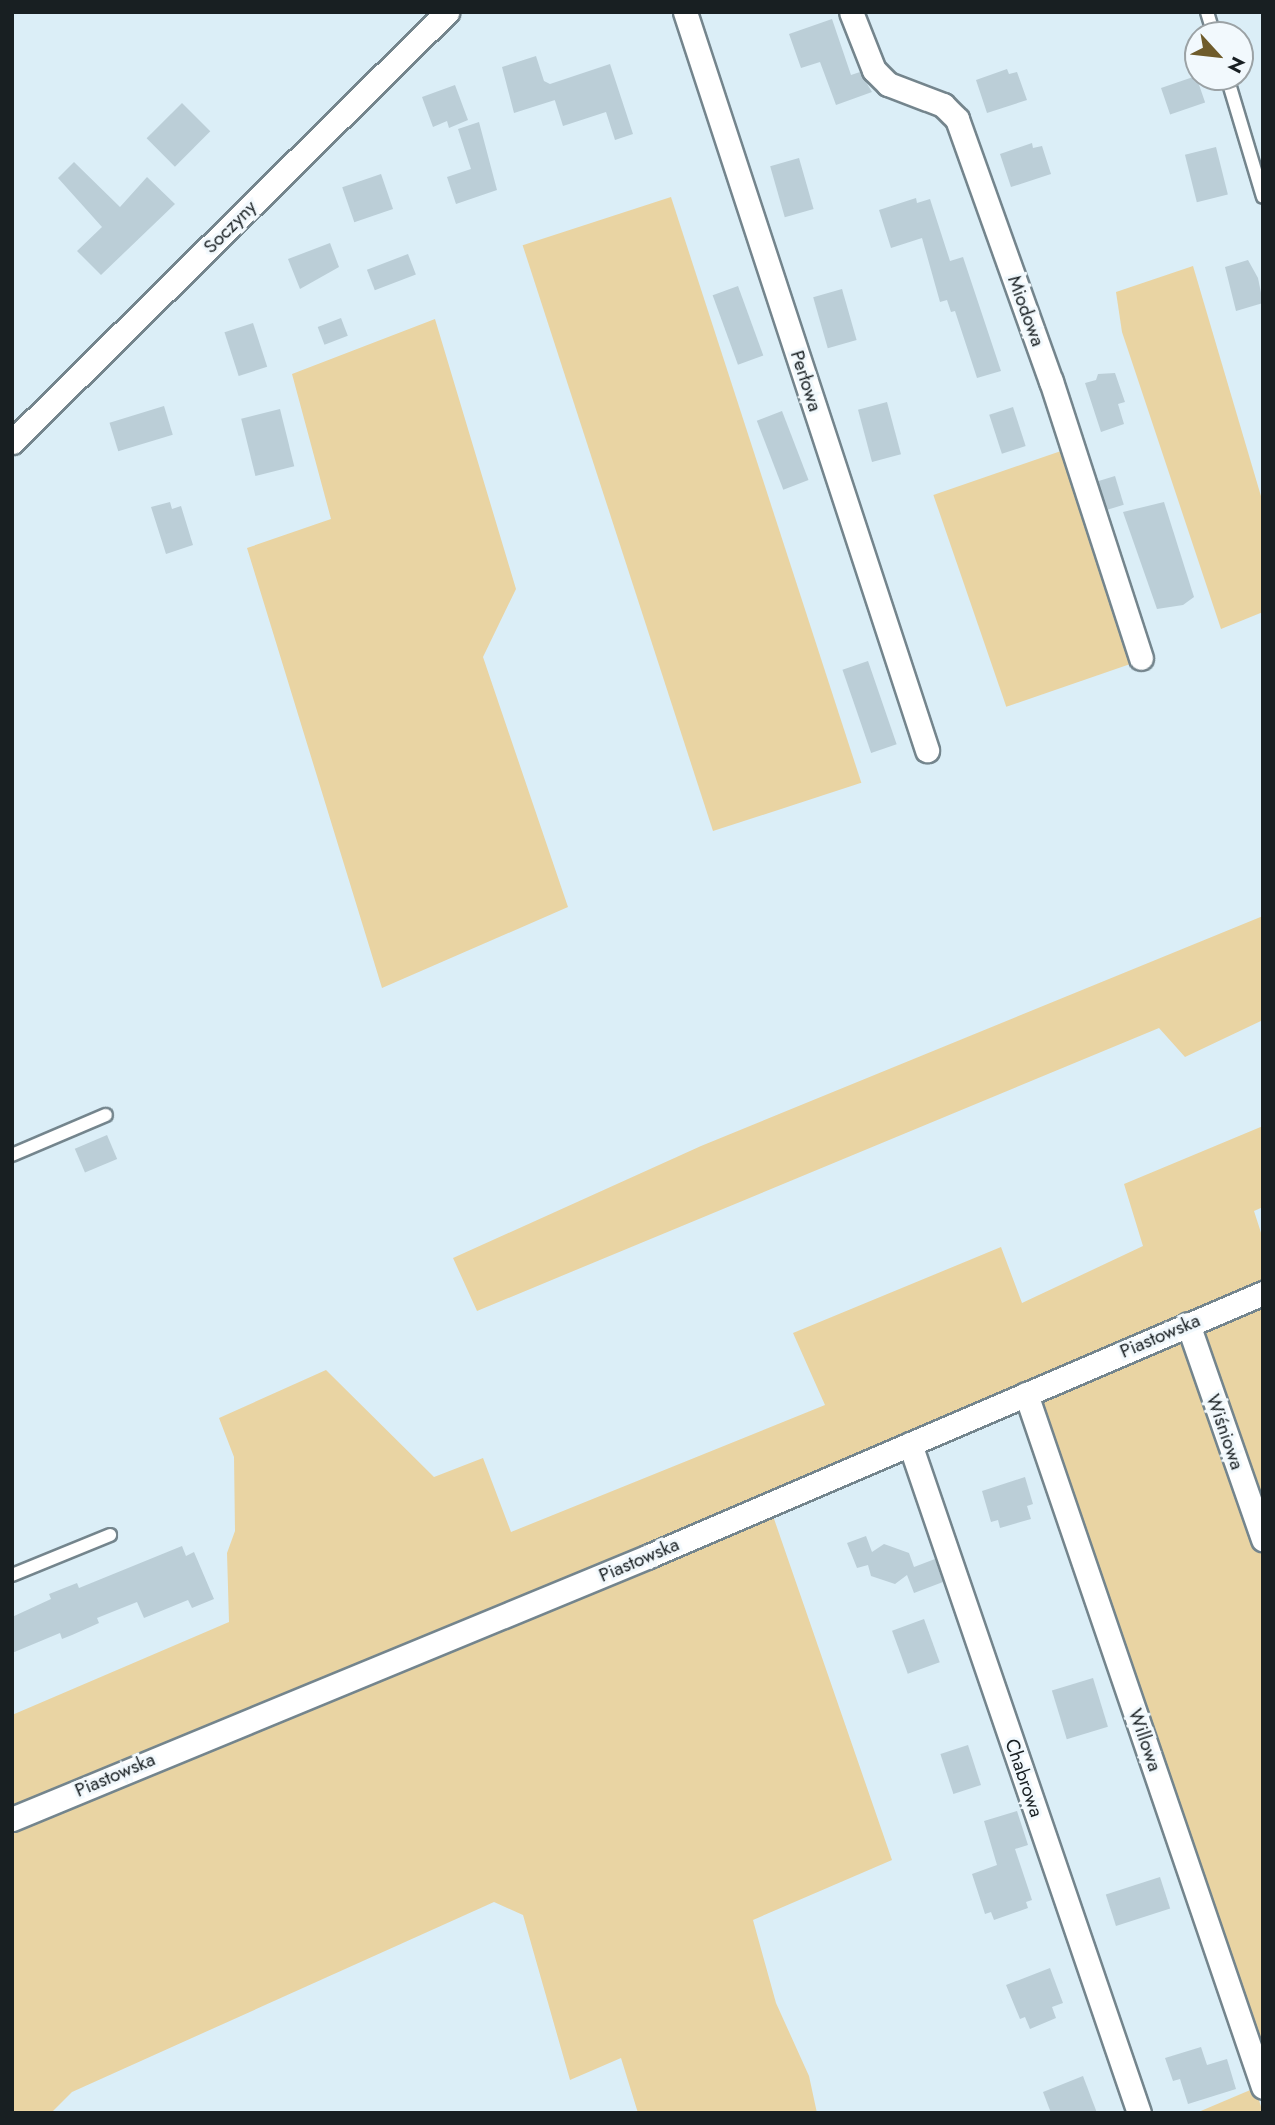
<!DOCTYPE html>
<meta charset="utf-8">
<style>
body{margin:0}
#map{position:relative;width:1275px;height:2125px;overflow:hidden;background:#dbeef7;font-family:Jost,sans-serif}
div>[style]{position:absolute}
.green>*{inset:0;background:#e9d4a3;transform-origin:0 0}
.building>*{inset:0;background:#bbced7;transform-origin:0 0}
.roads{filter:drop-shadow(2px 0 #74858d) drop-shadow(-2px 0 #74858d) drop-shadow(0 2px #74858d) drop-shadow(0 -2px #74858d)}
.service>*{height:12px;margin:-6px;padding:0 6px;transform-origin:6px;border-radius:6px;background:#fff}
.minor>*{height:23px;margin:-11.5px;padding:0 11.5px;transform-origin:11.5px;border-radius:11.5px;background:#fff}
span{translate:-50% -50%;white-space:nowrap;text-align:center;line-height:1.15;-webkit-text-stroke:6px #f2f9fd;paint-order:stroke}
.street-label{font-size:19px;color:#181f22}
.frame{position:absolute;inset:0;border:14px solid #181f22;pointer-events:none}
.north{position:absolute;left:1184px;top:21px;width:70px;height:70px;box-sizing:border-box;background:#f2f9fd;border:2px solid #9ba2a5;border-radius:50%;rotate:117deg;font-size:19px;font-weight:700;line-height:28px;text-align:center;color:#181f22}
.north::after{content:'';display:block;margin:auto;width:24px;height:32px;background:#6f5c2b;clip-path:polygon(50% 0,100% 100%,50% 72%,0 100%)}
</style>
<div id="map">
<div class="green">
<i style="left:671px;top:197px;width:616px;height:156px;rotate:72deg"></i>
<i style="clip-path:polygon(1193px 266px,1263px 503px,1263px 612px,1221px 629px,1122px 332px,1116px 292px)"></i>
<i style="clip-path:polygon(435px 319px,516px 589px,483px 657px,568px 907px,382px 988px,247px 548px,331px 519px,292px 374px)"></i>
<i style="left:1061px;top:451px;width:224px;height:135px;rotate:71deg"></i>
<i style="clip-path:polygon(1263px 916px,1263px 1020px,1185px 1057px,1159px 1028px,477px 1311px,453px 1258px,701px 1146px)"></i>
<i style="clip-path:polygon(1263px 1126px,1263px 1207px,1254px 1211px,1263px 1239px,1263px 1288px,12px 1813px,12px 1715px,229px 1622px,227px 1553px,235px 1531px,234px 1457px,219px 1418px,326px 1370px,434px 1477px,483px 1458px,511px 1532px,825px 1405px,793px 1333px,1001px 1247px,1022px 1303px,1143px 1246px,1124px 1184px)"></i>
<i style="clip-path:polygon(1263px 1301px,1263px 1516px,1198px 1327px)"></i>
<i style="clip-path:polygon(1185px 1331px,1263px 1553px,1263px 2071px,1031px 1398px)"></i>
<i style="clip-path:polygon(772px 1513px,892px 1860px,753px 1920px,776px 2003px,809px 2076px,817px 2113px,638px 2113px,621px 2058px,570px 2080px,523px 1915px,494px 1902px,72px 2092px,51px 2113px,12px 2113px,12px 1826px)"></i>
<i style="clip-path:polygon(1255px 2088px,1263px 2113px,1196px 2113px)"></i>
</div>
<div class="building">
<i style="clip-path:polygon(832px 19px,851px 75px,860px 72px,872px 92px,836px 105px,820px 62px,801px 68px,789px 34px)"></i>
<i style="clip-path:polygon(536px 56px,544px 81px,550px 84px,610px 64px,633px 134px,615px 140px,606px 112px,563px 126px,551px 88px,555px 100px,514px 113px,502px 67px)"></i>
<i style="clip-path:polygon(1007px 69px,1009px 74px,1017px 72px,1027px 100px,987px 113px,976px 80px)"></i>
<i style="left:1196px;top:76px;width:28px;height:37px;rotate:71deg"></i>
<i style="clip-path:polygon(455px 85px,468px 120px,449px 128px,447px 121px,433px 127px,422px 97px)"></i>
<i style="left:182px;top:103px;width:40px;height:50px;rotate:45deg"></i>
<i style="clip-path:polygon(479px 122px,497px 190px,456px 204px,447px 177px,471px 169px,458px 129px)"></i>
<i style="clip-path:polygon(1032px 143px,1033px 148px,1042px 146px,1051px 174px,1011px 187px,1000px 154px)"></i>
<i style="left:1216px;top:147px;width:49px;height:32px;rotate:76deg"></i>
<i style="left:799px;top:158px;width:53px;height:30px;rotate:74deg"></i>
<i style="clip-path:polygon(74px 162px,120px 207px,147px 177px,175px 204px,101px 275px,77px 251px,102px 227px,58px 178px)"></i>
<i style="left:381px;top:174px;width:37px;height:41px;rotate:71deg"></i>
<i style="clip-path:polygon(916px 198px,917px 203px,930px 199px,950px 261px,963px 257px,1001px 371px,977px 378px,955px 311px,951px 312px,947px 300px,940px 302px,922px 238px,891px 248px,879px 210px)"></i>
<i style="clip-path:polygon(330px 243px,339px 267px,300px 289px,288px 259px)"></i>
<i style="left:408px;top:254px;width:22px;height:44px;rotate:69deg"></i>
<i style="clip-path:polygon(1248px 260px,1258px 278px,1263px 303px,1236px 311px,1225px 267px)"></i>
<i style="left:738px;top:286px;width:74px;height:27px;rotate:70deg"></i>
<i style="left:842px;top:289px;width:53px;height:30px;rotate:74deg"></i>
<i style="left:341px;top:318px;width:19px;height:25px;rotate:69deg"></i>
<i style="left:253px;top:323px;width:46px;height:30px;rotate:72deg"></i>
<i style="clip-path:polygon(1115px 373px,1125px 402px,1118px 404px,1124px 424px,1101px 432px,1085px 383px,1096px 380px,1098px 374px)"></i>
<i style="left:887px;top:402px;width:54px;height:30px;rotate:75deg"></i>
<i style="left:164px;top:406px;width:30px;height:57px;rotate:73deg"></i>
<i style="left:1013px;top:407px;width:41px;height:25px;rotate:72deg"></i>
<i style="left:280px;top:409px;width:59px;height:40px;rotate:76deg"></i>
<i style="left:782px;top:411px;width:74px;height:27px;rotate:69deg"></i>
<i style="left:1115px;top:476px;width:30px;height:18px;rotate:73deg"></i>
<i style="clip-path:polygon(170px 502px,172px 509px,181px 506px,193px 545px,166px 554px,151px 507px)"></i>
<i style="clip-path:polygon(1164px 502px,1194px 597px,1183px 605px,1157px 609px,1123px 512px)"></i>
<i style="left:868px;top:661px;width:88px;height:27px;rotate:71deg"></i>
<i style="left:107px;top:1135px;width:26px;height:35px;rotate:67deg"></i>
<i style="clip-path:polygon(1025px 1477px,1033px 1504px,1027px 1506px,1031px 1519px,1000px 1528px,998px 1520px,991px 1522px,982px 1491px)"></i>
<i style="clip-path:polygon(866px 1536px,872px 1552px,884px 1544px,909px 1553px,914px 1567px,935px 1559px,943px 1582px,914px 1593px,907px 1575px,895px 1584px,871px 1576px,868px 1565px,857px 1568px,847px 1543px)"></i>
<i style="clip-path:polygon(182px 1546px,186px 1556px,194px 1552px,214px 1599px,192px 1608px,188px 1600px,144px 1618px,137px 1602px,97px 1618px,99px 1623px,72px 1635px,62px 1639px,60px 1633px,12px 1653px,12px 1617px,51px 1599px,49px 1594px,77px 1583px,79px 1588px)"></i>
<i style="left:924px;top:1619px;width:46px;height:34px;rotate:70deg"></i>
<i style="left:1093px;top:1678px;width:51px;height:43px;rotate:73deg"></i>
<i style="left:968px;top:1745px;width:42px;height:29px;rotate:72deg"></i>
<i style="clip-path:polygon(1017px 1811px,1028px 1845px,1015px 1849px,1032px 1900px,1026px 1902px,1028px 1908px,994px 1920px,991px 1912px,985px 1914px,972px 1874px,997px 1865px,984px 1821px)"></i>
<i style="left:1160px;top:1877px;width:33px;height:57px;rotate:72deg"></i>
<i style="clip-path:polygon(1050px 1968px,1063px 2003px,1052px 2007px,1056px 2018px,1030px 2029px,1025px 2017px,1020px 2019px,1006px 1985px)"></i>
<i style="clip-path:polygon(1201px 2047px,1207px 2065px,1227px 2059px,1236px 2089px,1188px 2104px,1180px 2079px,1173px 2081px,1165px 2058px)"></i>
<i style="clip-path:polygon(1083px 2076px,1097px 2113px,1051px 2113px,1043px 2092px)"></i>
</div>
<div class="roads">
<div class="service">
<i style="left:1207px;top:12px;width:24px;rotate:73deg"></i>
<i style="left:1227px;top:77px;width:125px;rotate:73.3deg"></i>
<i style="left:12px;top:1155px;width:102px;rotate:-23.1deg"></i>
<i style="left:12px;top:1575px;width:106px;rotate:-22.2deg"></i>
</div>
<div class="minor">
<i style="left:685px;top:12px;width:777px;rotate:71.84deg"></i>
<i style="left:851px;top:12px;width:62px;rotate:68.4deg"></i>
<i style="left:874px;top:70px;width:20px;rotate:45deg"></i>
<i style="left:888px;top:84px;width:59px;rotate:20.9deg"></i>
<i style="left:943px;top:105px;width:20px;rotate:45deg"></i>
<i style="left:957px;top:119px;width:278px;rotate:70.3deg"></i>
<i style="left:1051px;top:381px;width:291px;rotate:72deg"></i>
<i style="left:12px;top:442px;width:612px;rotate:-44.67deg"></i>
<i style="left:1188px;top:1324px;width:228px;rotate:70.8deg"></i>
<i style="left:1026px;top:1394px;width:732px;rotate:71.12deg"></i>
<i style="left:910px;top:1444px;width:707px;rotate:71.1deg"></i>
<i style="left:12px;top:1819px;width:689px;rotate:-22.43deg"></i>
<i style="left:649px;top:1556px;width:668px;rotate:-23.19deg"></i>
</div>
</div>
<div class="street-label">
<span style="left:230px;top:227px;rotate:-45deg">Soczyny</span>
<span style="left:1026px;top:311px;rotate:70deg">Miodowa</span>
<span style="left:806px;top:381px;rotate:72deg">Perłowa</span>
<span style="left:1160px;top:1336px;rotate:-23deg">Piastowska</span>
<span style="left:1225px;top:1432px;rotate:71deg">Wiśniowa</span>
<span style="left:639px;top:1560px;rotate:-23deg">Piastowska</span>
<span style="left:1145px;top:1740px;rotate:71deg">Willowa</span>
<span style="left:115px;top:1775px;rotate:-23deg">Piastowska</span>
<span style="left:1024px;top:1778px;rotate:71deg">Chabrowa</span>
</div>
<div class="frame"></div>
<div class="north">N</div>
</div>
